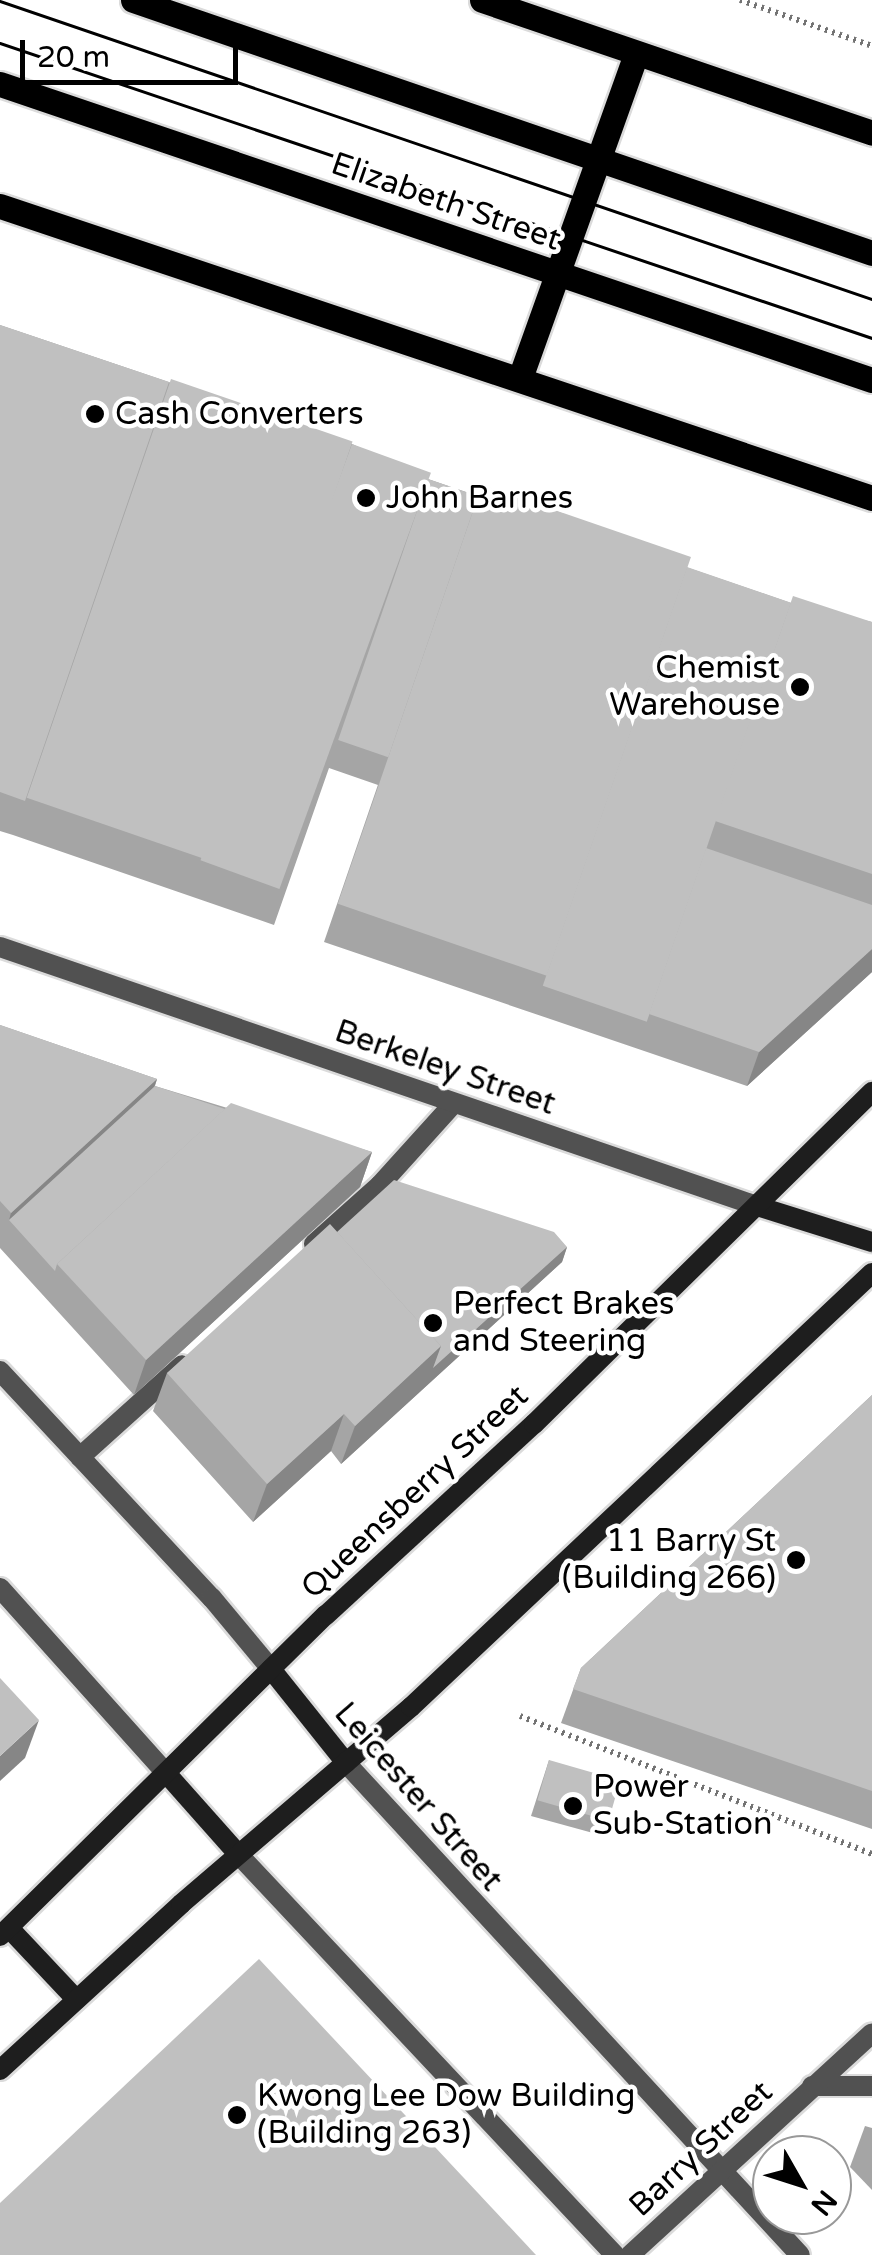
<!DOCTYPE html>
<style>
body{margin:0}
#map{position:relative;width:872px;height:2255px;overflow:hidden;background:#fff;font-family:"Varela Round",sans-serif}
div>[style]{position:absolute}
.path>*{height:6px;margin-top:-3px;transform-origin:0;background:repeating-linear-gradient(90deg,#737373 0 2.5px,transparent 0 7.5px)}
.roads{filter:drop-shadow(2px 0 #dbdbdb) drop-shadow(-2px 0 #dbdbdb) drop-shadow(0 2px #dbdbdb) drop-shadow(0 -2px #dbdbdb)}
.service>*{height:20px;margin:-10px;padding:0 10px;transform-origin:10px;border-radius:10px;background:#515151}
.minor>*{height:20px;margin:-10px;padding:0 10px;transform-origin:10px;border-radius:10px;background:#515151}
.secondary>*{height:20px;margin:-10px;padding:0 10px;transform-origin:10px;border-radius:10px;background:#1e1e1e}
.primary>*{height:25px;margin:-12.5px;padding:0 12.5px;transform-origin:12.5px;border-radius:12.5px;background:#000}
.tram>*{height:2.5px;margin:-1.25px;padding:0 1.25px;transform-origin:1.25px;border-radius:1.25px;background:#000}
.wall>*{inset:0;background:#a5a5a5}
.shaded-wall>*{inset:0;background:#868686}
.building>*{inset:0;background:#c0c0c0;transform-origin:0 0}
.dots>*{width:28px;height:28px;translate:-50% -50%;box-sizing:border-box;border:5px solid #fff;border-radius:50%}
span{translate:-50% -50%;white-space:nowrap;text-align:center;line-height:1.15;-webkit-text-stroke:9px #fff;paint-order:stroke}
.street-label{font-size:32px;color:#000}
.poi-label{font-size:32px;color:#000}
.left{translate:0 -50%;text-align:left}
.right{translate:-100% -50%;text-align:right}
.north{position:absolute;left:752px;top:2135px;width:100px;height:100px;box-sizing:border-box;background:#fff;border:2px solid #999;border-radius:50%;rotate:129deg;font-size:28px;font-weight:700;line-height:40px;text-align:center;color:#000}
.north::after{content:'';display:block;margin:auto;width:35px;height:45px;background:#000;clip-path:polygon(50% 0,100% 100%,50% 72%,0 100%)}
.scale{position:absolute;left:20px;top:40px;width:218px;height:45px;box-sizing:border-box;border:5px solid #000;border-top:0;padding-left:12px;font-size:30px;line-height:35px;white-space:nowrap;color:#000;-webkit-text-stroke:8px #fff;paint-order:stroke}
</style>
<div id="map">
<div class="path">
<i style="left:740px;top:0;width:140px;rotate:19.2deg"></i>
<i style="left:520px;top:1716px;width:378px;rotate:21.4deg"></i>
</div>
<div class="roads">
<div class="service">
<i style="left:314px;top:1244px;width:89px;rotate:-41.8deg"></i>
<i style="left:380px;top:1185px;width:110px;rotate:-47.9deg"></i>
<i style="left:80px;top:1457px;width:137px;rotate:-42deg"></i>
</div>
<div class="minor">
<i style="left:0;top:947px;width:800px;rotate:18.89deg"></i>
<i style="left:0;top:1371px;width:311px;rotate:47deg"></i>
<i style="left:212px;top:1598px;width:92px;rotate:50.3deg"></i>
<i style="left:0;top:1588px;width:250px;rotate:48.1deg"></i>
<i style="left:346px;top:1763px;width:669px;rotate:47.3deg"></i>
<i style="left:238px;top:1854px;width:550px;rotate:46.77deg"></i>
<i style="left:812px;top:2086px;width:60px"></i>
<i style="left:630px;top:2255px;width:328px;rotate:-42.5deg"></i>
</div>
<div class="secondary">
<i style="left:757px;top:1206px;width:121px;rotate:17.4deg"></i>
<i style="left:271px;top:1669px;width:120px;rotate:51.4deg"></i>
<i style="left:167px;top:1774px;width:107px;rotate:48.4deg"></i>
<i style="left:9px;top:1928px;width:98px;rotate:46.7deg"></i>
<i style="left:0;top:1936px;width:458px;rotate:-44.6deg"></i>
<i style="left:326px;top:1615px;width:282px;rotate:-42.6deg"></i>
<i style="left:534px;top:1424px;width:474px;rotate:-44.5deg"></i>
<i style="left:0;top:2070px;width:246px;rotate:-42.5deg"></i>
<i style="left:181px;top:1904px;width:303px;rotate:-40.6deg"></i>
<i style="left:411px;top:1707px;width:633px;rotate:-43.27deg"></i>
</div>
<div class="primary">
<i style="left:133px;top:0;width:781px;rotate:18.9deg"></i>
<i style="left:482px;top:0;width:412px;rotate:18.8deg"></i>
<i style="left:0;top:84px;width:921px;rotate:18.75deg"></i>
<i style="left:0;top:206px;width:920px;rotate:18.51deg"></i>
<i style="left:520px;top:378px;width:342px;rotate:-70.3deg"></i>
</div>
</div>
<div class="tram">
<i style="left:0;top:1px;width:922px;rotate:18.87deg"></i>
<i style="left:0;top:43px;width:921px;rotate:18.69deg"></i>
</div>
<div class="wall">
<i style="clip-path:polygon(0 325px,352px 444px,428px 479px,791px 603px,872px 622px,872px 972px,747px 1086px,324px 942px,383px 770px,378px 785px,329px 768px,274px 925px,13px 835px,13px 834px,13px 835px,0 831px)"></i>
<i style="clip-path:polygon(0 1025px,157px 1079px,155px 1086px,372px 1152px,360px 1187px,134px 1395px,0 1248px)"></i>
<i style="clip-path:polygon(337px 1232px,567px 1247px,562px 1262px,341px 1464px,331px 1451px,253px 1522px,153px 1411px,167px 1373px)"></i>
<i style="clip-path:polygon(872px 1395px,872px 1829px,561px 1723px,581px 1668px)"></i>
<i style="clip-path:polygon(549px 1760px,610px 1820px,604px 1836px,531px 1816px)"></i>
<i style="clip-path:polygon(865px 2126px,872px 2128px,872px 2190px,850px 2167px)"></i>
</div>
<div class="shaded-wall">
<i style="clip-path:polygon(872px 949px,872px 972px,747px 1086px,759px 1052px)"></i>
<i style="clip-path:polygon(157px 1079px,145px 1113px,9px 1220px,11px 1213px)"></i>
<i style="clip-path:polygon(372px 1152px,360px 1187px,134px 1395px,146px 1360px)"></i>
<i style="clip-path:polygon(567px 1247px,562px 1262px,341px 1464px,355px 1426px,441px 1346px)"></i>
<i style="clip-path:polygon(344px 1414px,331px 1451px,253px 1522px,267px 1484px)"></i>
<i style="clip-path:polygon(39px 1720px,25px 1758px,0 1781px,0 1756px)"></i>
</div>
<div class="building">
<i style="clip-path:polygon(0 325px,169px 382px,25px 801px,0 792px)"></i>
<i style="left:171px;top:379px;width:192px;height:443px;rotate:19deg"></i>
<i style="left:352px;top:444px;width:84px;height:443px;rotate:20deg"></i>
<i style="left:428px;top:479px;width:53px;height:276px;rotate:19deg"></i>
<i style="left:482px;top:485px;width:221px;height:443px;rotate:19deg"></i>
<i style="left:687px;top:567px;width:110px;height:443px;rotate:19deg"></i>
<i style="clip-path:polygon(793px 596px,872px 622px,872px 874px,715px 821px)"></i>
<i style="clip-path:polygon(706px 848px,872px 905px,872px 949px,759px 1052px,649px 1014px)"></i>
<i style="clip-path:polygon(0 1025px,157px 1079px,11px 1213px,0 1201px)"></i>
<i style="clip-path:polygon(155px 1086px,225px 1109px,57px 1264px,55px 1271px,9px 1220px)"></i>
<i style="clip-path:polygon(231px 1103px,372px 1152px,146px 1360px,57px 1264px)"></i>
<i style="clip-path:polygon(394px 1180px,554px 1232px,567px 1247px,433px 1368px,441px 1346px,337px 1232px)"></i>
<i style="clip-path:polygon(330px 1224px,441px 1346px,355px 1426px,344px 1414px,267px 1484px,167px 1373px)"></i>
<i style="clip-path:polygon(872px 1395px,872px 1791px,573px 1689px,581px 1668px)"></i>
<i style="clip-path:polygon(0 1678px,39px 1720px,0 1756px)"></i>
<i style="left:549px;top:1760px;width:74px;height:42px;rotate:16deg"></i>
<i style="clip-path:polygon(259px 1959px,536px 2255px,0 2255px,0 2203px)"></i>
</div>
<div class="dots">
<i style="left:95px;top:414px;background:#000"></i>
<i style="left:366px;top:498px;background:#000"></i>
<i style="left:800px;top:687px;background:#000"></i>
<i style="left:433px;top:1323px;background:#000"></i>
<i style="left:796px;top:1560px;background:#000"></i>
<i style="left:573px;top:1806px;background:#000"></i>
<i style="left:237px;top:2115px;background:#000"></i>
</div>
<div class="street-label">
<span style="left:446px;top:202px;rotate:19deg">Elizabeth Street</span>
<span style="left:445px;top:1068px;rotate:19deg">Berkeley Street</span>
<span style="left:415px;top:1492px;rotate:-43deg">Queensberry Street</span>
<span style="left:418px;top:1797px;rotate:49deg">Leicester Street</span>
<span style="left:701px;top:2149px;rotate:-43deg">Barry Street</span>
</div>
<div class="poi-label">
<span class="left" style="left:115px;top:414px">Cash Converters</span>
<span class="left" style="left:386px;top:498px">John Barnes</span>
<span class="right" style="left:780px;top:687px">Chemist<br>Warehouse</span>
<span class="left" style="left:453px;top:1323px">Perfect Brakes<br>and Steering</span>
<span class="right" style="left:776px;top:1560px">11 Barry St<br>(Building 266)</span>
<span class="left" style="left:593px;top:1806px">Power<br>Sub-Station</span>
<span class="left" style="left:257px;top:2115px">Kwong Lee Dow Building<br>(Building 263)</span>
</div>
<div class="north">N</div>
<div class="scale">20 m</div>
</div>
